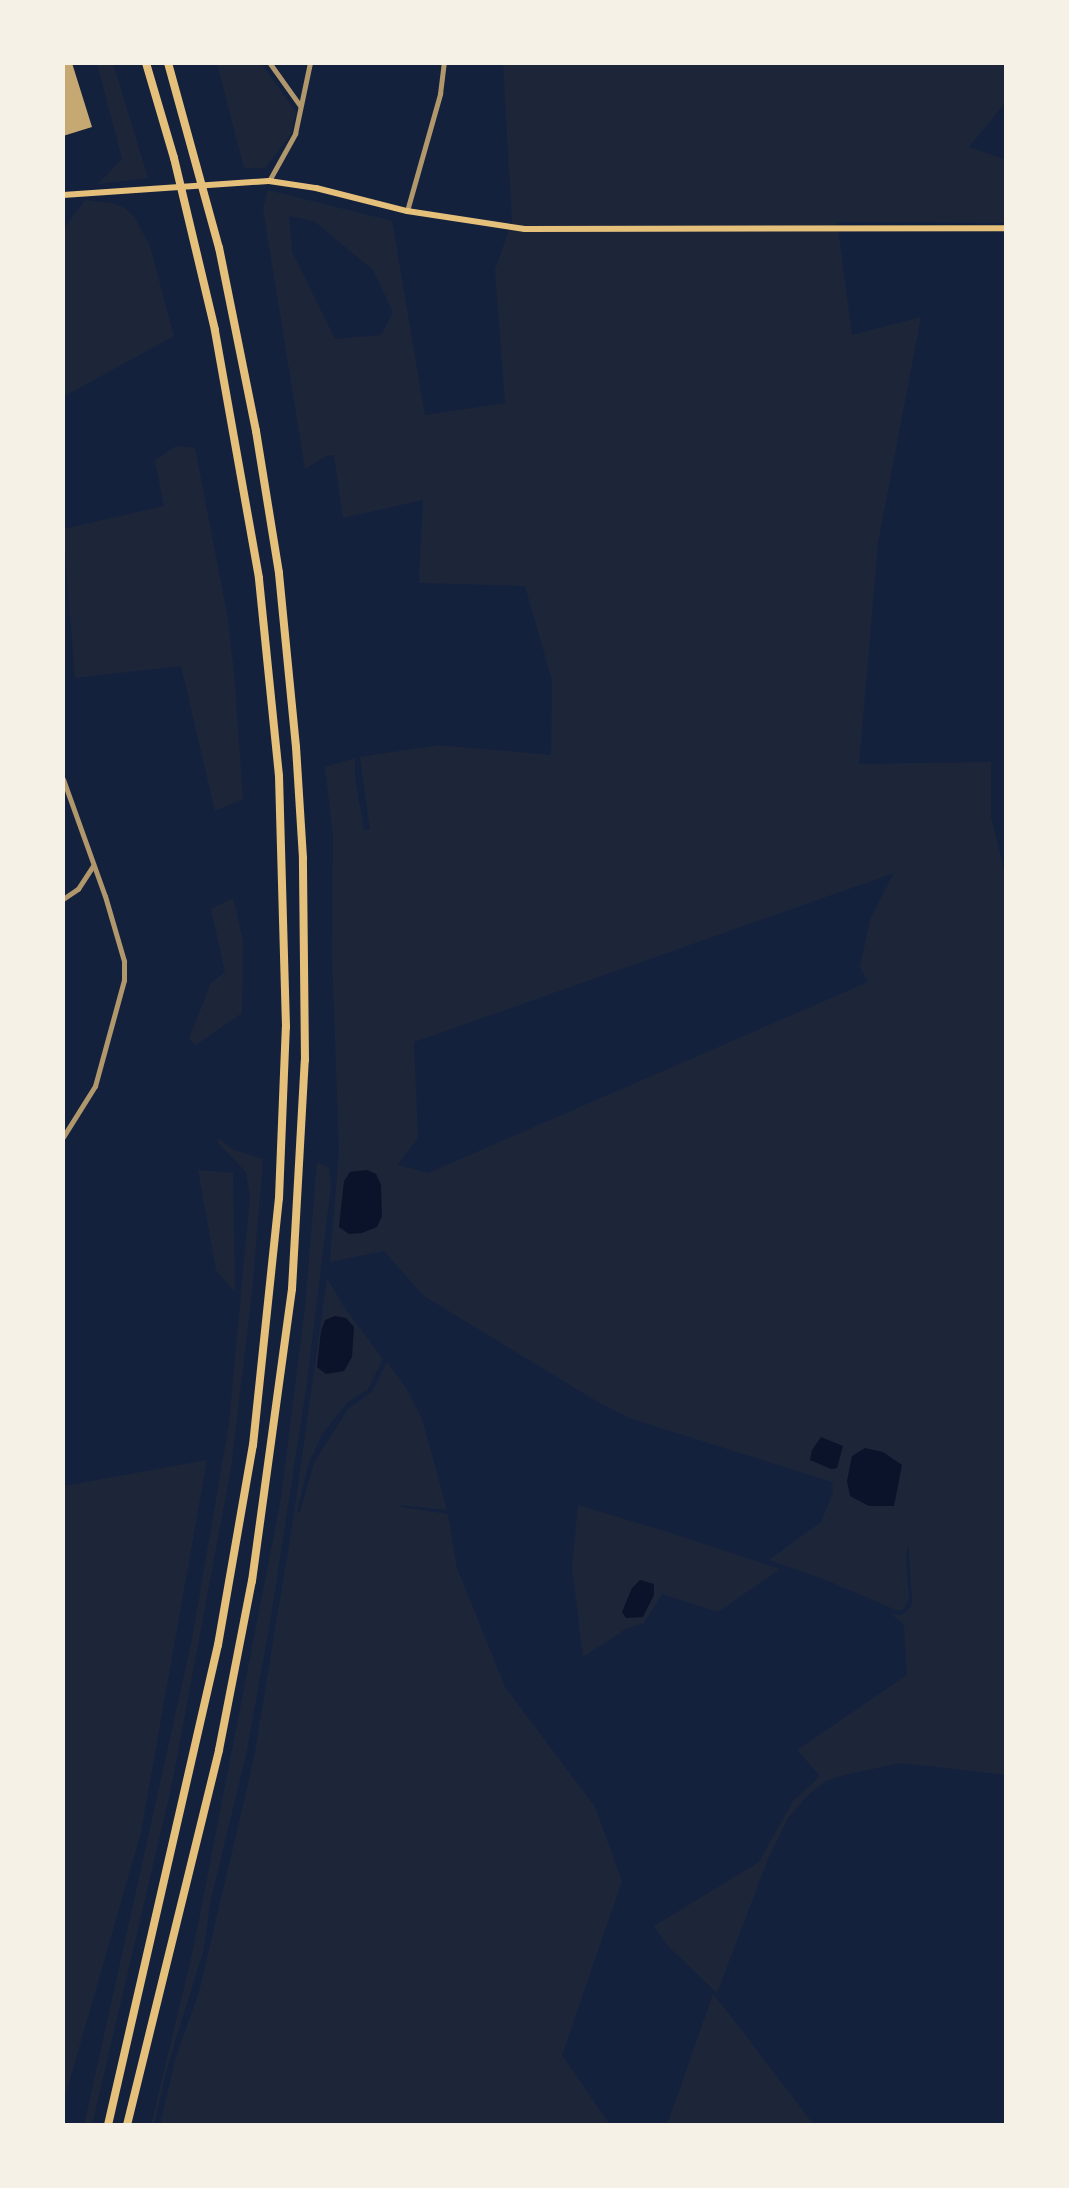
<!DOCTYPE html>
<style>
body{margin:0}
#map{position:relative;width:1069px;height:2188px;overflow:hidden;background:#14213d;font-family:Barlow,sans-serif}
div>[style]{position:absolute}
.green>*{inset:0;background:#1d2539}
.water>*{inset:0;background:#0b132b}
.building>*{inset:0;background:#c6a872}
.minor>*{height:4.5px;margin:-2.25px;padding:0 2.25px;transform-origin:2.25px;border-radius:2.25px;background:#b1986c}
.tertiary>*{height:5px;margin:-2.5px;padding:0 2.5px;transform-origin:2.5px;border-radius:2.5px;background:#b1986c}
.secondary>*{height:6px;margin:-3px;padding:0 3px;transform-origin:3px;border-radius:3px;background:#e5c07b}
.motorway>*{height:8px;margin:-4px;padding:0 4px;transform-origin:4px;border-radius:4px;background:#e5c07b}
span{translate:-50% -50%;white-space:nowrap;text-align:center;line-height:1.15;-webkit-text-stroke:5px #f6f1e7;paint-order:stroke}
.frame{position:absolute;inset:0;border:65px solid #f6f1e7;pointer-events:none}
</style>
<div id="map">
<div class="green">
<i style="clip-path:polygon(97px 63px,113px 63px,148px 178px,98px 184px,122px 159px)"></i>
<i style="clip-path:polygon(217px 63px,261px 63px,296px 112px,291px 134px,265px 168px,244px 168px)"></i>
<i style="clip-path:polygon(evenodd,503px 63px,1006px 63px,1006px 102px,969px 147px,1006px 160px,1006px 223px,837px 222px,852px 335px,921px 317px,878px 543px,859px 764px,991px 762px,991px 817px,1006px 877px,1006px 1775px,901px 1763px,844px 1775px,826px 1781px,809px 1794px,788px 1818px,768px 1859px,717px 1993px,668px 1946px,654px 1926px,759px 1862px,793px 1801px,820px 1776px,797px 1750px,907px 1675px,904px 1625px,891px 1614px,902px 1615px,911px 1607px,912px 1600px,908px 1545px,906px 1557px,909px 1599px,904px 1609px,898px 1611px,826px 1580px,769px 1560px,821px 1522px,833px 1493px,832px 1482px,632px 1419px,598px 1402px,424px 1296px,384px 1251px,330px 1262px,339px 1151px,332px 954px,333px 836px,325px 767px,355px 758px,355px 777px,364px 830px,370px 830px,360px 757px,438px 745px,551px 755px,552px 680px,525px 586px,419px 583px,423px 500px,343px 518px,334px 455px,326px 456px,305px 469px,263px 208px,268px 190px,392px 221px,425px 415px,505px 403px,495px 270px,512px 221px,503px 63px,289px 216px,314px 221px,373px 270px,393px 312px,381px 335px,335px 339px,292px 252px,289px 216px,503px 63px,894px 873px,870px 919px,860px 967px,868px 982px,428px 1173px,398px 1165px,418px 1137px,414px 1042px,894px 873px)"></i>
<i style="clip-path:polygon(85px 200px,112px 203px,125px 208px,135px 218px,150px 246px,174px 336px,63px 397px,63px 230px)"></i>
<i style="clip-path:polygon(176px 446px,195px 448px,228px 619px,234px 674px,243px 799px,215px 811px,181px 666px,75px 678px,63px 529px,164px 506px,155px 460px)"></i>
<i style="clip-path:polygon(233px 898px,243px 941px,242px 1013px,196px 1045px,189px 1039px,211px 983px,225px 972px,211px 909px)"></i>
<i style="clip-path:polygon(219px 1139px,234px 1150px,263px 1159px,252px 1292px,231px 1468px,172px 1784px,92px 2125px,84px 2125px,192px 1639px,229px 1424px,250px 1196px,246px 1172px,217px 1142px)"></i>
<i style="clip-path:polygon(317px 1162px,329px 1168px,331px 1185px,307px 1382px,270px 1623px,246px 1755px,211px 1899px,203px 1952px,168px 2065px,154px 2125px,151px 2125px,193px 1950px,281px 1498px,305px 1307px)"></i>
<i style="clip-path:polygon(198px 1170px,233px 1173px,235px 1293px,216px 1270px)"></i>
<i style="clip-path:polygon(327px 1278px,346px 1310px,383px 1359px,368px 1389px,347px 1403px,323px 1433px,308px 1465px,297px 1513px,300px 1512px,314px 1463px,348px 1409px,372px 1392px,387px 1362px,406px 1388px,422px 1419px,447px 1510px,400px 1505px,402px 1507px,448px 1514px,457px 1568px,505px 1687px,595px 1807px,622px 1881px,562px 2055px,610px 2125px,160px 2125px,175px 2060px,199px 1992px,254px 1758px,294px 1514px)"></i>
<i style="clip-path:polygon(207px 1460px,141px 1832px,63px 2104px,63px 1486px)"></i>
<i style="clip-path:polygon(578px 1505px,671px 1533px,780px 1569px,718px 1612px,662px 1594px,644px 1623px,626px 1629px,583px 1657px,572px 1567px)"></i>
<i style="clip-path:polygon(713px 1994px,733px 2019px,814px 2125px,667px 2125px)"></i>
</div>
<div class="water">
<i style="clip-path:polygon(367px 1170px,376px 1174px,381px 1185px,382px 1216px,377px 1227px,362px 1233px,349px 1234px,339px 1227px,344px 1181px,350px 1172px)"></i>
<i style="clip-path:polygon(335px 1316px,346px 1318px,354px 1327px,352px 1357px,344px 1371px,326px 1374px,317px 1367px,321px 1331px,325px 1320px)"></i>
<i style="clip-path:polygon(821px 1437px,843px 1446px,837px 1468px,831px 1469px,810px 1460px,812px 1450px)"></i>
<i style="clip-path:polygon(865px 1448px,883px 1452px,902px 1465px,894px 1506px,869px 1506px,850px 1496px,847px 1481px,852px 1456px)"></i>
<i style="clip-path:polygon(640px 1580px,654px 1584px,654px 1595px,643px 1617px,626px 1618px,622px 1612px,632px 1588px)"></i>
</div>
<div class="building">
<i style="clip-path:polygon(63px 63px,72px 63px,92px 127px,63px 136px)"></i>
</div>
<div class="minor">
<i style="left:270px;top:63px;width:52px;rotate:54.5deg"></i>
<i style="left:269px;top:181px;width:54px;rotate:-61deg"></i>
<i style="left:295px;top:134px;width:73px;rotate:-78.1deg"></i>
<i style="left:407px;top:211px;width:122px;rotate:-74.2deg"></i>
<i style="left:440px;top:94px;width:31px;rotate:-83deg"></i>
<i style="left:63px;top:899px;width:18px;rotate:-34deg"></i>
<i style="left:78px;top:889px;width:27px;rotate:-57deg"></i>
</div>
<div class="tertiary">
<i style="left:63px;top:779px;width:124px;rotate:70.3deg"></i>
<i style="left:105px;top:896px;width:68px;rotate:73.7deg"></i>
<i style="left:124px;top:961px;width:19px;rotate:90deg"></i>
<i style="left:124px;top:980px;width:110px;rotate:105.3deg"></i>
<i style="left:95px;top:1086px;width:60px;rotate:122.1deg"></i>
</div>
<div class="secondary">
<i style="left:63px;top:195px;width:206px;rotate:-3.9deg"></i>
<i style="left:269px;top:181px;width:48px;rotate:8.5deg"></i>
<i style="left:316px;top:188px;width:94px;rotate:14.2deg"></i>
<i style="left:407px;top:211px;width:119px;rotate:8.7deg"></i>
<i style="left:525px;top:229px;width:481px;rotate:-0.1deg"></i>
</div>
<div class="motorway">
<i style="left:108px;top:2125px;width:492px;rotate:-77.1deg"></i>
<i style="left:218px;top:1645px;width:203px;rotate:-80.1deg"></i>
<i style="left:253px;top:1445px;width:248px;rotate:-84deg"></i>
<i style="left:279px;top:1198px;width:171px;rotate:-87.7deg"></i>
<i style="left:286px;top:1027px;width:251px;rotate:-91.6deg"></i>
<i style="left:279px;top:776px;width:199px;rotate:-95.8deg"></i>
<i style="left:259px;top:578px;width:252px;rotate:-100.1deg"></i>
<i style="left:215px;top:330px;width:177px;rotate:-103.4deg"></i>
<i style="left:174px;top:158px;width:99px;rotate:-106.4deg"></i>
<i style="left:127px;top:2125px;width:386px;rotate:-76.2deg"></i>
<i style="left:219px;top:1750px;width:172px;rotate:-79deg"></i>
<i style="left:252px;top:1581px;width:295px;rotate:-82.2deg"></i>
<i style="left:292px;top:1289px;width:229px;rotate:-86.8deg"></i>
<i style="left:305px;top:1060px;width:202px;rotate:-90.6deg"></i>
<i style="left:303px;top:858px;width:111px;rotate:-93.6deg"></i>
<i style="left:296px;top:747px;width:175px;rotate:-95.6deg"></i>
<i style="left:279px;top:573px;width:144px;rotate:-99.2deg"></i>
<i style="left:256px;top:431px;width:187px;rotate:-101.4deg"></i>
<i style="left:219px;top:248px;width:192px;rotate:-105.4deg"></i>
</div>
<div class="frame"></div>
</div>
